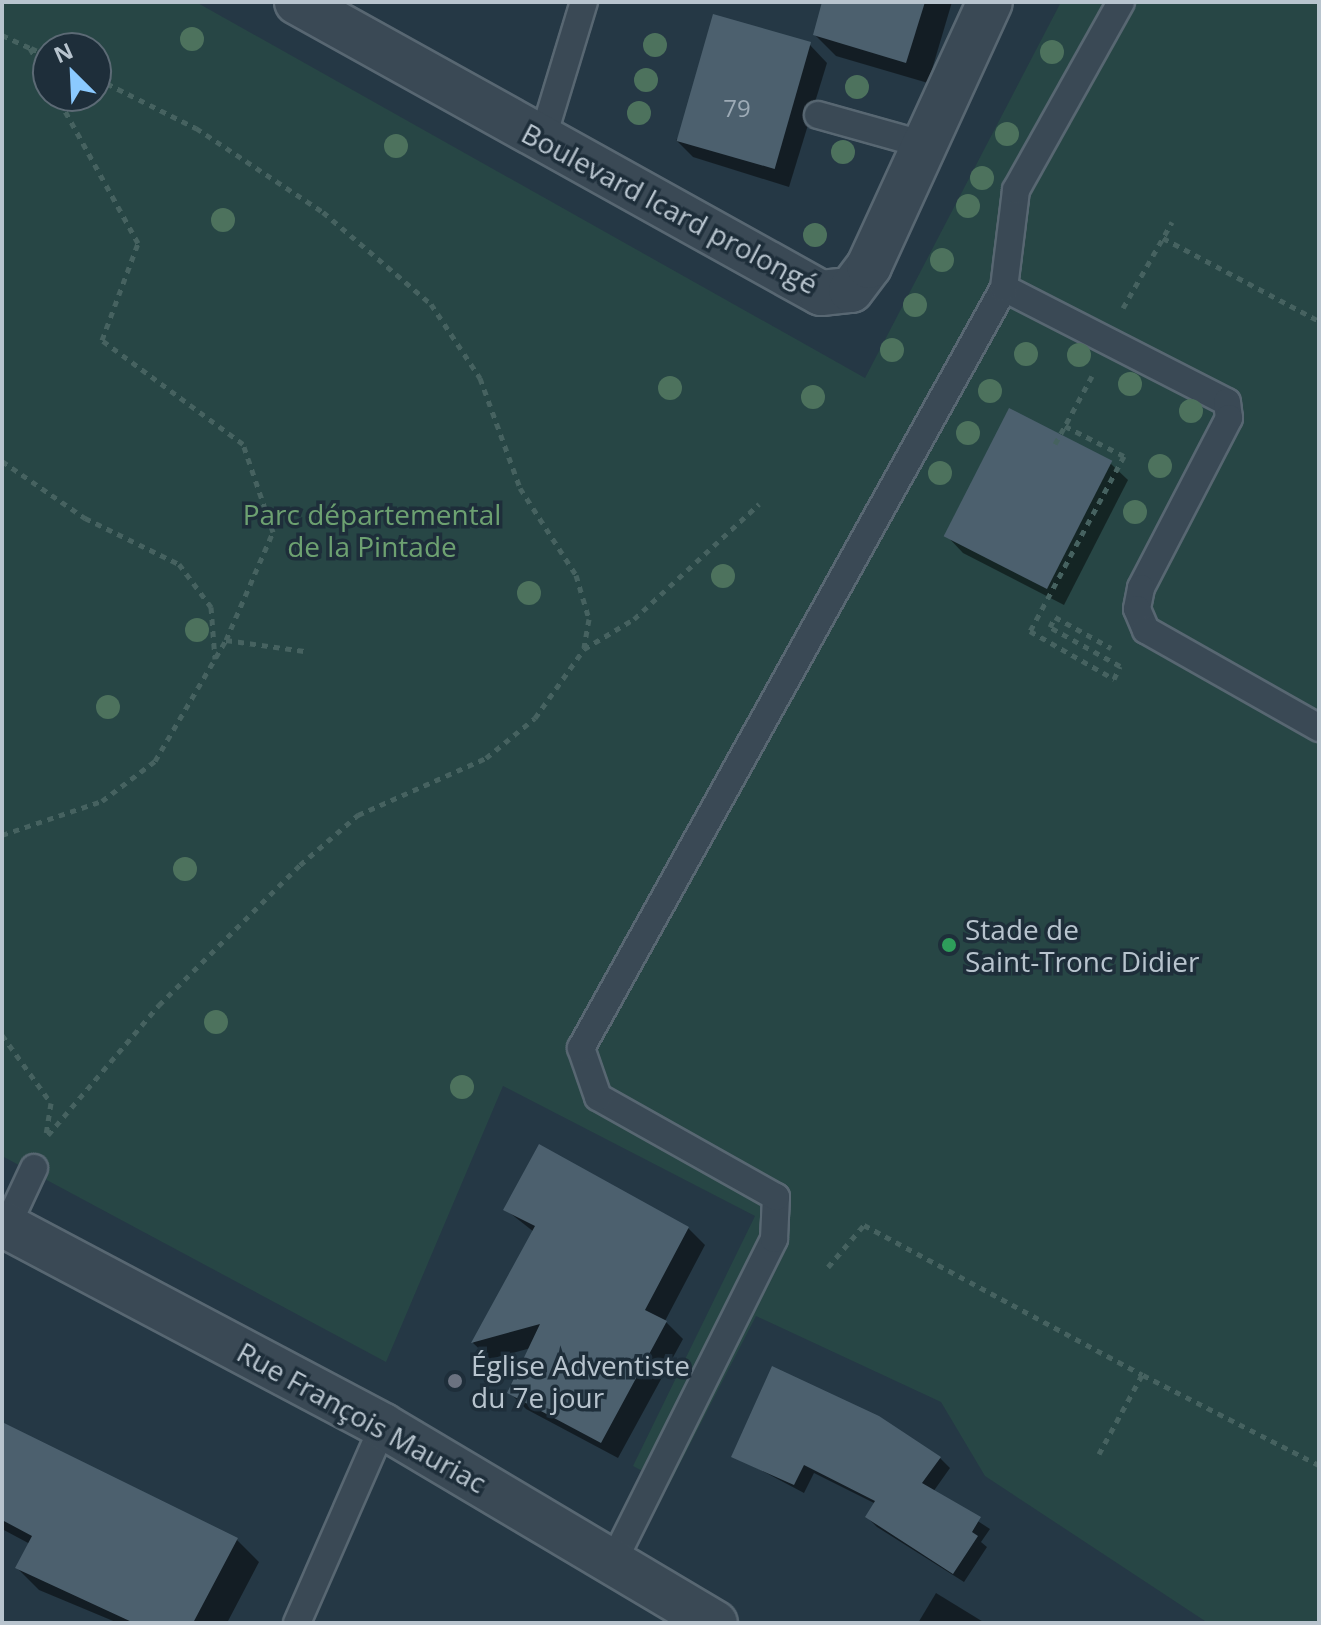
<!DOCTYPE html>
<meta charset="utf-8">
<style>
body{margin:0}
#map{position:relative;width:1321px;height:1625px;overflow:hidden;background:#253845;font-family:"Open Sans",sans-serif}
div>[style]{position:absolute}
.green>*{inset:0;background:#274645}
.shadow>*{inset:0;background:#0007}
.building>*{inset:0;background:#4c606e;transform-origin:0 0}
.path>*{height:5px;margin-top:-2.5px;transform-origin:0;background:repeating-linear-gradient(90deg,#466260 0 6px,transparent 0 12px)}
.roads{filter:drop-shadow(2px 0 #586772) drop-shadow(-2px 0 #586772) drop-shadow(0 2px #586772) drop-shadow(0 -2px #586772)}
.lane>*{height:26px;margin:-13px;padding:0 13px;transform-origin:13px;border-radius:13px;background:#3a4955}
.street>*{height:44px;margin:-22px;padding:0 22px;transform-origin:22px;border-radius:22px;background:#3a4955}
.trees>*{width:24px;height:24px;margin:-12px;border-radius:50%;background:#4d725d}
.dots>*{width:22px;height:22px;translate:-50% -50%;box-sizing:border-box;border:4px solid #1e2e3a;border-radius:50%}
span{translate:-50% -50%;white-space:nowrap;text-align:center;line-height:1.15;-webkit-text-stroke:7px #1e2e3a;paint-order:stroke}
.number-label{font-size:24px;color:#9dabb6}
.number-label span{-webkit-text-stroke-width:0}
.street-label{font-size:28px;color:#b8c4ce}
.park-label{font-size:28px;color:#6da171}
.poi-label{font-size:28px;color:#b8c4ce}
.left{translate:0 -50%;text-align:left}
.frame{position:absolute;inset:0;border:4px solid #b8c4ce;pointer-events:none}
.north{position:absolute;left:32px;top:32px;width:80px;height:80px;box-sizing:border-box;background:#1e2e3a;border:2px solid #5c6a75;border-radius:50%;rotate:336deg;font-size:22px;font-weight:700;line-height:32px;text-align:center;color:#b8c4ce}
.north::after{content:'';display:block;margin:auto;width:28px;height:36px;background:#8bcaff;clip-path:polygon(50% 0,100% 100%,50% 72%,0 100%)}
</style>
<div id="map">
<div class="green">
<i style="clip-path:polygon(evenodd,2px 2px,196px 2px,865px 378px,1061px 2px,1319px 2px,1319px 1623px,1208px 1623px,985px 1476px,941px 1402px,756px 1316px,669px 1485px,633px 1466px,755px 1216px,503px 1086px,386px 1362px,2px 1156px,2px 2px,48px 48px,96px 48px,96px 96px,48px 96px,48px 48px)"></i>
</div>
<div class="shadow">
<i style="clip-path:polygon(825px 2px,952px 2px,928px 83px,836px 56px,815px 35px)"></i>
<i style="clip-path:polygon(810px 45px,827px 63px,789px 187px,693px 157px,676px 140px)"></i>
<i style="clip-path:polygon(1110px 463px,1128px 480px,1064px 605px,963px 553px,946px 535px)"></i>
<i style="clip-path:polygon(506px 1210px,688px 1228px,705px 1245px,665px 1321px,683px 1339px,618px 1458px,526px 1409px,509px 1392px,531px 1348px,490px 1359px,473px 1343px,534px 1232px)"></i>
<i style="clip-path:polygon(2px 1424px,237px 1540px,259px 1562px,227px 1623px,118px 1623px,39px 1590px,17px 1568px,30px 1544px,2px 1529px)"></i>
<i style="clip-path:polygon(734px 1456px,940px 1458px,950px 1468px,933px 1492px,990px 1529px,981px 1542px,987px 1547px,964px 1582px,877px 1527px,867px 1517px,876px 1504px,814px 1473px,804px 1493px)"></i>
<i style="clip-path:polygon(936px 1593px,985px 1623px,918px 1623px)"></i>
</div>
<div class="building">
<i style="clip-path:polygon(822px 2px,925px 2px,906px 63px,813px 35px)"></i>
<i style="left:713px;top:14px;width:102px;height:132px;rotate:16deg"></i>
<i style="left:1009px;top:408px;width:116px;height:144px;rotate:27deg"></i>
<i style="clip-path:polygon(539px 1144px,689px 1227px,645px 1310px,667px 1321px,601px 1443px,507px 1393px,540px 1324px,471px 1343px,535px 1226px,503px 1210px)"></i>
<i style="clip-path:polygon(772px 1366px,879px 1416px,941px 1457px,922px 1483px,981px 1517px,972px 1532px,978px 1536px,953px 1574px,865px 1517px,875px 1501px,804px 1465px,794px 1485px,731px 1457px)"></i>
<i style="clip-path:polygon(2px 1422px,238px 1538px,193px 1623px,134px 1623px,15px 1568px,32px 1536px,2px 1520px)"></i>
</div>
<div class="path">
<i style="left:2px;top:35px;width:31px;rotate:25deg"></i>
<i style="left:30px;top:48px;width:38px;rotate:61deg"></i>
<i style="left:31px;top:48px;width:19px;rotate:25deg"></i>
<i style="left:96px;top:78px;width:112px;rotate:26.6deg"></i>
<i style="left:196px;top:128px;width:152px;rotate:33.5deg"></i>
<i style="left:323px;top:212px;width:142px;rotate:40.4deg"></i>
<i style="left:431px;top:304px;width:89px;rotate:56.5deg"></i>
<i style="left:480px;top:378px;width:117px;rotate:70deg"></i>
<i style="left:520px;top:488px;width:103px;rotate:57.2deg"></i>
<i style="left:576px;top:575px;width:46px;rotate:73.5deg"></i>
<i style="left:589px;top:619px;width:29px;rotate:100deg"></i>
<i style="left:1163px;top:238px;width:177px;rotate:28deg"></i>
<i style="left:1123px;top:308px;width:99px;rotate:-60.3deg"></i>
<i style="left:1092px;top:376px;width:57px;rotate:118.4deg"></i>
<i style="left:1065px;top:426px;width:66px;rotate:27deg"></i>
<i style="left:1124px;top:456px;width:199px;rotate:118.2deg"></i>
<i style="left:1030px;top:631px;width:97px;rotate:29.7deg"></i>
<i style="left:1114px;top:679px;width:14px;rotate:-65deg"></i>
<i style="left:1120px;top:666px;width:80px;rotate:-150.9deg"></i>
<i style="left:1050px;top:627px;width:11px;rotate:-63deg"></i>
<i style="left:1055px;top:617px;width:64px;rotate:29deg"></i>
<i style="left:1055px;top:444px;width:21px;rotate:-61deg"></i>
<i style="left:2px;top:461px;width:101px;rotate:34.5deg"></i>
<i style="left:85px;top:518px;width:105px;rotate:26.1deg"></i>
<i style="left:179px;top:564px;width:54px;rotate:53.3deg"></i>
<i style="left:211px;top:607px;width:52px;rotate:85.6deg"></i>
<i style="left:226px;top:640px;width:79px;rotate:8deg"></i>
<i style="left:2px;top:835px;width:106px;rotate:-18.8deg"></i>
<i style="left:102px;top:801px;width:66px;rotate:-37deg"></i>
<i style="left:155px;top:761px;width:140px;rotate:-59.6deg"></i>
<i style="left:226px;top:640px;width:118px;rotate:-66.5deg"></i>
<i style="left:273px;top:532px;width:93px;rotate:-108.8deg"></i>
<i style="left:243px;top:444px;width:175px;rotate:-143.6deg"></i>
<i style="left:102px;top:340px;width:103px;rotate:-69.6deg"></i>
<i style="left:138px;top:243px;width:168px;rotate:-118.9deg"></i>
<i style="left:2px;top:1035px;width:84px;rotate:54.2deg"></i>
<i style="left:51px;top:1103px;width:30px;rotate:99deg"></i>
<i style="left:48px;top:1135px;width:171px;rotate:-49.5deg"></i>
<i style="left:159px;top:1005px;width:199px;rotate:-44.8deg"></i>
<i style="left:300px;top:865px;width:77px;rotate:-40.8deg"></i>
<i style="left:358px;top:815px;width:140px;rotate:-24deg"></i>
<i style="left:486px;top:758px;width:63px;rotate:-39.2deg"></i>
<i style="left:535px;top:718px;width:85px;rotate:-54.6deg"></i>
<i style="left:584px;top:649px;width:58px;rotate:-31deg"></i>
<i style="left:634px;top:619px;width:170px;rotate:-42.6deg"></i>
<i style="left:828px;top:1267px;width:55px;rotate:-49.4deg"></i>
<i style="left:864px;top:1225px;width:316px;rotate:28.3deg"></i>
<i style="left:1142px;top:1375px;width:90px;rotate:118.6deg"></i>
<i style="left:1143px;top:1375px;width:198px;rotate:27.1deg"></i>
</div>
<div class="roads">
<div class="lane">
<i style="left:818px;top:115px;width:115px;rotate:15.6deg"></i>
<i style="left:542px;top:140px;width:144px;rotate:-73.1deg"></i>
<i style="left:1004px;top:288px;width:250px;rotate:27.1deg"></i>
<i style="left:1227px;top:402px;width:16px;rotate:83deg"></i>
<i style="left:1229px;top:418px;width:191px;rotate:117.4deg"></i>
<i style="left:1141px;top:588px;width:21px;rotate:101deg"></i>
<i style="left:1137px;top:609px;width:23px;rotate:67deg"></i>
<i style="left:1146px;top:630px;width:199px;rotate:29.5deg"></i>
<i style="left:7px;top:1226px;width:64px;rotate:-65deg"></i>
<i style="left:614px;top:1560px;width:359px;rotate:-63.5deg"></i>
<i style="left:774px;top:1239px;width:42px;rotate:-87.3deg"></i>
<i style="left:776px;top:1197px;width:204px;rotate:-150.7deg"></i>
<i style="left:598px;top:1097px;width:52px;rotate:-109.1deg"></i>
<i style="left:581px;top:1048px;width:870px;rotate:-60.9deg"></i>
<i style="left:1004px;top:288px;width:99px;rotate:-83deg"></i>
<i style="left:1016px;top:190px;width:215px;rotate:-60.8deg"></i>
<i style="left:297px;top:1623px;width:215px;rotate:-66.4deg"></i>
</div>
<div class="street">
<i style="left:297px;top:2px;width:599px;rotate:29.05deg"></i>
<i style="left:821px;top:293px;width:30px;rotate:-6deg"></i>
<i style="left:851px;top:290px;width:30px;rotate:-53deg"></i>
<i style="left:869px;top:266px;width:290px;rotate:-65.4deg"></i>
<i style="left:2px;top:1224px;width:431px;rotate:27.9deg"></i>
<i style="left:383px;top:1426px;width:386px;rotate:30.7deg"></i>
</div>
</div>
<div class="trees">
<i style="left:192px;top:39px"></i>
<i style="left:655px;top:45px"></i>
<i style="left:1052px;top:52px"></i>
<i style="left:646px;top:80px"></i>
<i style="left:857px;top:87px"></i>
<i style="left:639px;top:113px"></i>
<i style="left:1007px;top:134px"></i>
<i style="left:396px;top:146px"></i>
<i style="left:843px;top:152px"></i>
<i style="left:982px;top:178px"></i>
<i style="left:968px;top:206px"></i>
<i style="left:223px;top:220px"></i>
<i style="left:815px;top:235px"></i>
<i style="left:942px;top:260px"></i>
<i style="left:915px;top:305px"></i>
<i style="left:892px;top:350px"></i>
<i style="left:1026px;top:354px"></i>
<i style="left:1079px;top:355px"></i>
<i style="left:1130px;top:384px"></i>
<i style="left:670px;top:388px"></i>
<i style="left:990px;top:391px"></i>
<i style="left:813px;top:397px"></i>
<i style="left:1191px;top:411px"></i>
<i style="left:968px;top:433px"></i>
<i style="left:1160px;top:466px"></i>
<i style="left:940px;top:473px"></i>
<i style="left:1135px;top:512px"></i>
<i style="left:723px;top:576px"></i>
<i style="left:529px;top:593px"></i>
<i style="left:197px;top:630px"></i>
<i style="left:108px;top:707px"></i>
<i style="left:185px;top:869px"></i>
<i style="left:216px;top:1022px"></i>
<i style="left:462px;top:1087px"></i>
</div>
<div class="dots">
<i style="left:949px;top:945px;background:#2e9e5b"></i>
<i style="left:455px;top:1381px;background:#6b7280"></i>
</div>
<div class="number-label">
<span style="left:737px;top:108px">79</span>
</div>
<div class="street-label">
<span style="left:670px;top:208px;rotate:28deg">Boulevard Icard prolongé</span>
<span style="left:362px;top:1417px;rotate:29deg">Rue François Mauriac</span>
</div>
<div class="park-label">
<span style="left:372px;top:530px">Parc départemental<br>de la Pintade</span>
</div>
<div class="poi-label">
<span class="left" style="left:965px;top:945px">Stade de<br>Saint-Tronc Didier</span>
<span class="left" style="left:471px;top:1381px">Église Adventiste<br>du 7e jour</span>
</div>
<div class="frame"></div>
<div class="north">N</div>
</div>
